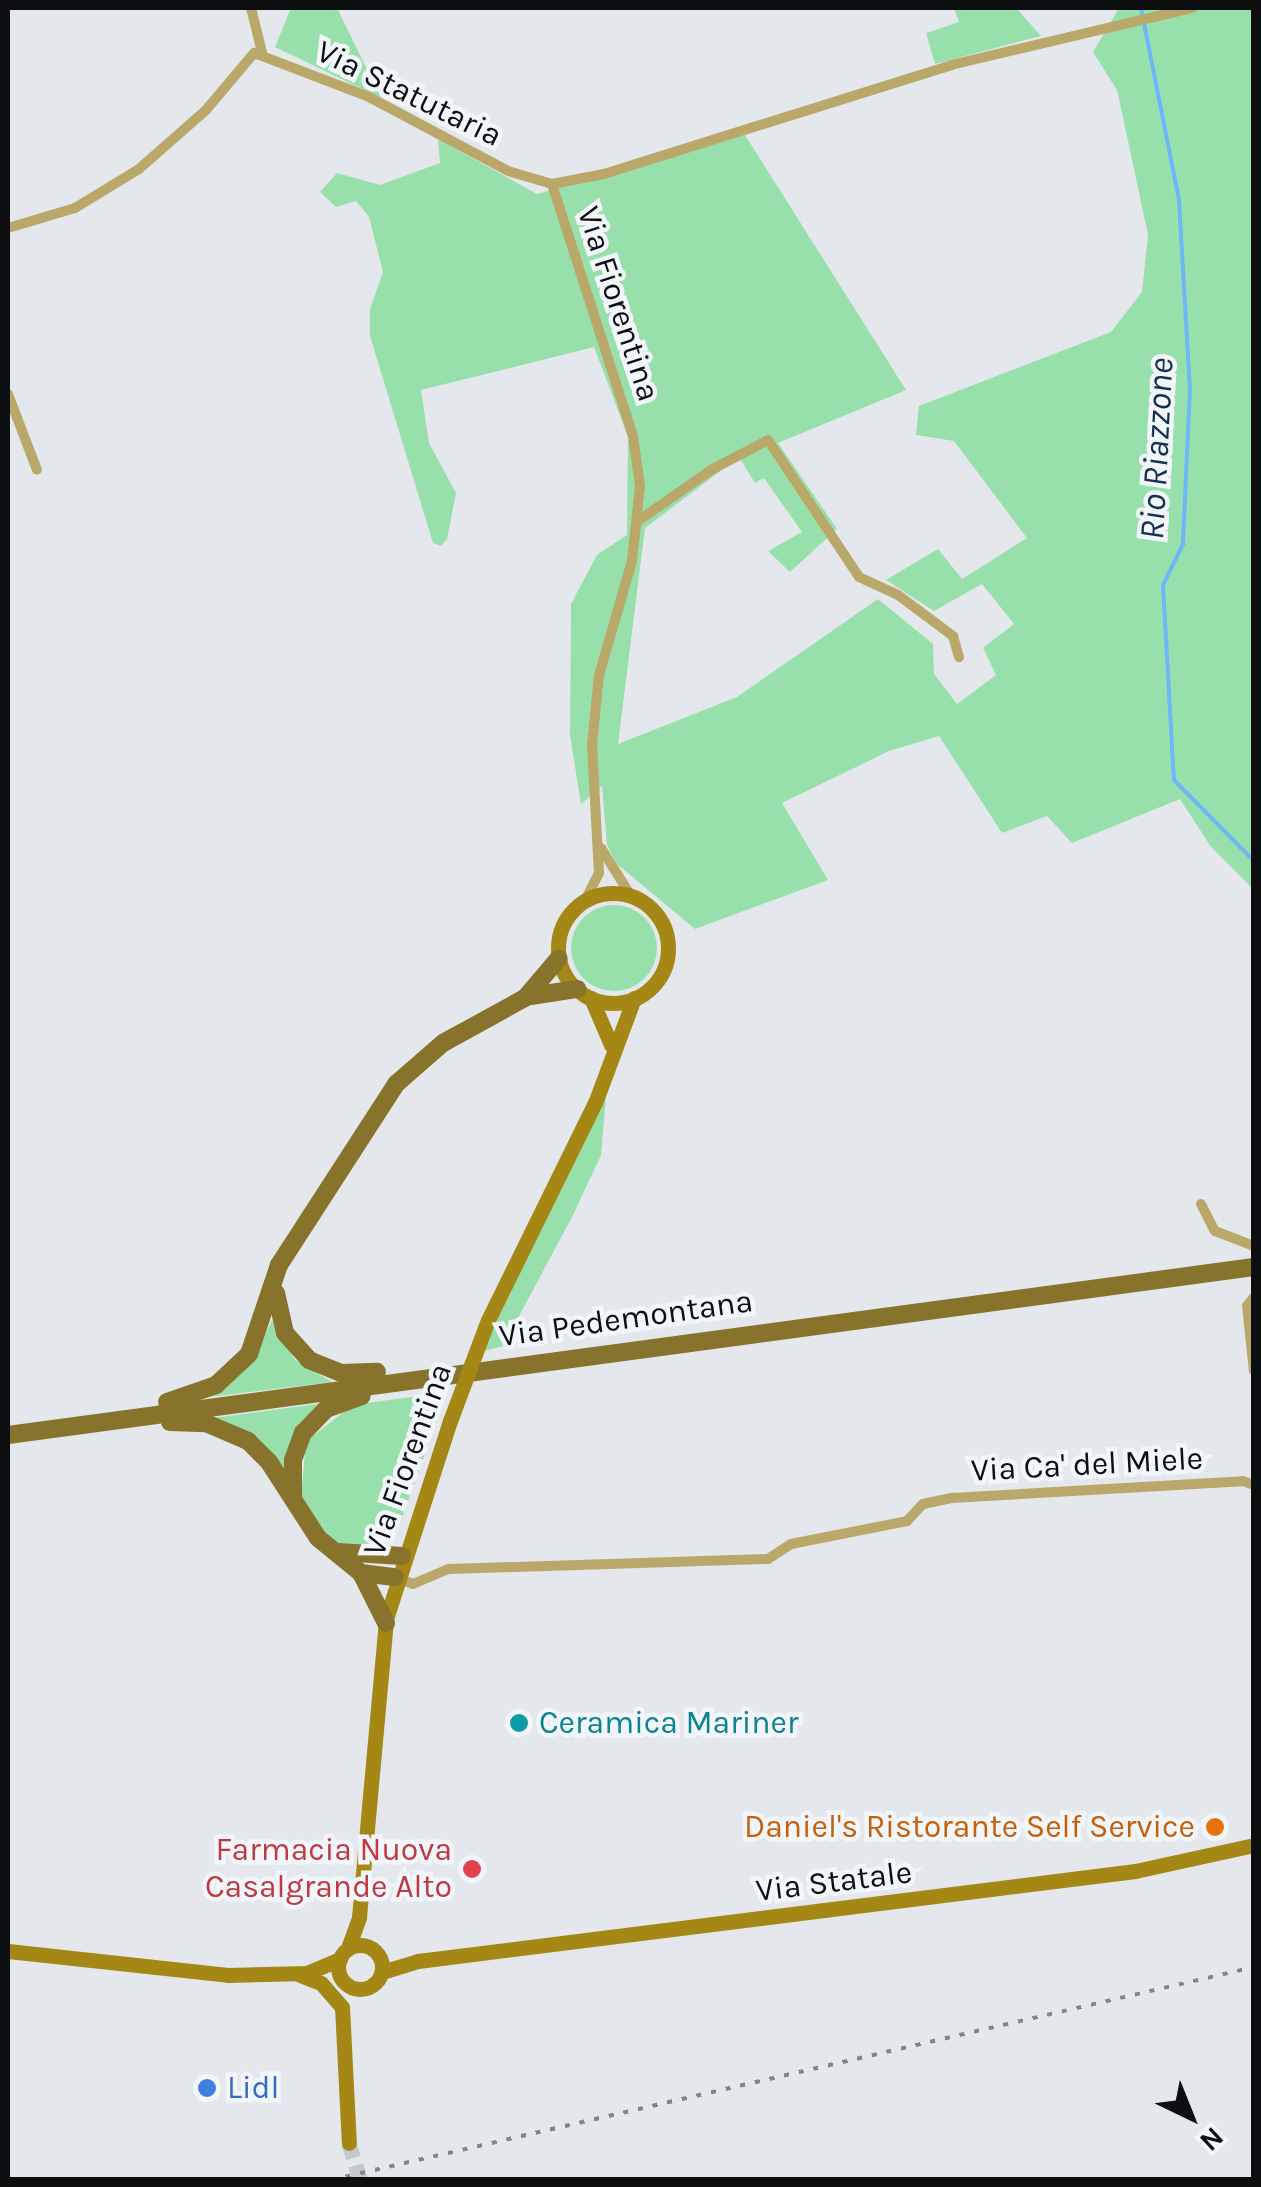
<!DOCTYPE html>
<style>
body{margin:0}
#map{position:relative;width:1261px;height:2187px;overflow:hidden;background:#e4e8ec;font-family:Karla,sans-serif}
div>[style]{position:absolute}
.green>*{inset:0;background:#98e0ab}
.round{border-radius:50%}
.stream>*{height:4px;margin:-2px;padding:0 2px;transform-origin:2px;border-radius:2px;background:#6eb5fa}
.secondary-tunnel>*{height:15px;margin-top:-7.5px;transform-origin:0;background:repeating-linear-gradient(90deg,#c4c7cb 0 15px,transparent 0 23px)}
.street>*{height:10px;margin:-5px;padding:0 5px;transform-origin:5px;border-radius:5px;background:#baa86b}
.secondary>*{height:15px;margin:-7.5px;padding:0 7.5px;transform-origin:7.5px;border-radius:7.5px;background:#a48714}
.secondary>.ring{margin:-7.5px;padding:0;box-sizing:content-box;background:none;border:15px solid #a48714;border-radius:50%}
.primary>*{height:18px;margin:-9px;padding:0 9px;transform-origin:9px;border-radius:9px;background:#87732b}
.rail>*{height:4px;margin-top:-2px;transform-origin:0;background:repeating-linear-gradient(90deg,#828588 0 5px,transparent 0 15px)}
.secondary-bridge>*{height:15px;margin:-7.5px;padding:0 7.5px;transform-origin:7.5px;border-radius:7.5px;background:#a48714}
.dots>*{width:28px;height:28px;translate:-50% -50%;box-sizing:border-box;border:5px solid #f2f5fa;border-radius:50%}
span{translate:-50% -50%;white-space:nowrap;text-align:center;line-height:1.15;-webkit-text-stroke:9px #f2f5fa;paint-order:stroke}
.street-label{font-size:32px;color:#0d0e10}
.culture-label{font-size:32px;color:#0d838f}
.left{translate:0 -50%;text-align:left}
.food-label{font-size:32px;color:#c56008}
.right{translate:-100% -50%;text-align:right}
.health-label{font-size:32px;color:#be3a42}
.shop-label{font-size:32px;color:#366cbe}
.water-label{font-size:35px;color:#14314d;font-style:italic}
.frame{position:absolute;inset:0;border:10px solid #0d0e10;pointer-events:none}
.north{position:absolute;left:1141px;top:2067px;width:100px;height:100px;-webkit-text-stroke:8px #f2f5fa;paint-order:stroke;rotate:137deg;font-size:28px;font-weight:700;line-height:40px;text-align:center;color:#0d0e10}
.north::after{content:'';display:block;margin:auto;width:35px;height:45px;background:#0d0e10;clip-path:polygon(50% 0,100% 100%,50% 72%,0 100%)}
</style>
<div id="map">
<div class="green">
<i style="clip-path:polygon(291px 8px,337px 8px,381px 98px,275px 47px)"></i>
<i style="clip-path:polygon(954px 8px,1016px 8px,1041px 36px,935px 64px,926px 33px,959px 22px)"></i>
<i style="clip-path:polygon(1119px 8px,1253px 8px,1253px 889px,1211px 847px,1180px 799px,1072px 843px,1047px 816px,1002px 833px,939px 736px,889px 751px,782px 803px,828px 880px,695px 929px,617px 864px,607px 845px,602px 786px,581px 804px,570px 735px,571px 604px,597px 555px,627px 535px,628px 437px,594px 347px,421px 390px,429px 443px,456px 493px,447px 539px,441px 546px,433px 543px,370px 336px,370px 309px,383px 272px,369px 217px,356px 201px,336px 207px,320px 192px,337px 173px,380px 185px,440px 163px,438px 139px,537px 194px,745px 135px,906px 390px,778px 443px,837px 529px,790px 572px,768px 551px,802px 532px,764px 478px,755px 483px,739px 457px,645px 528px,618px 744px,737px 697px,878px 599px,933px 644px,934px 674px,957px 704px,996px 675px,983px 648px,1014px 624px,982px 584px,934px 611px,886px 580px,938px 549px,962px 579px,1027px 538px,954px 441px,916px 435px,919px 406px,1111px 332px,1142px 292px,1148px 235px,1130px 150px,1117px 90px,1093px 52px)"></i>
<i class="round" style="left:571px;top:905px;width:86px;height:86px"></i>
<i style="clip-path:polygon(606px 1096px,601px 1155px,573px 1215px,503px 1346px,484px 1351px,513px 1269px)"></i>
<i style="clip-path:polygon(272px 1320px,295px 1360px,332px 1382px,210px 1397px,252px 1361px)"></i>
<i style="clip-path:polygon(447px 1392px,398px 1529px,376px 1548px,344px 1546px,322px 1533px,301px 1499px,306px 1441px,353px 1405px)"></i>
<i style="clip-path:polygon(325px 1403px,287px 1476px,205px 1419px)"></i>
</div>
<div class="stream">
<i style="left:1141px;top:8px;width:196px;rotate:78.8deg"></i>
<i style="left:1179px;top:200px;width:188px;rotate:86.7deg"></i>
<i style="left:1190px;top:388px;width:156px;rotate:92.6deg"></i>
<i style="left:1183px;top:544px;width:46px;rotate:116deg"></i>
<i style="left:1163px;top:585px;width:195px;rotate:86.8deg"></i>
<i style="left:1174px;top:780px;width:114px;rotate:45.4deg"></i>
</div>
<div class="secondary-tunnel">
<i style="left:349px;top:2143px;width:39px;rotate:73deg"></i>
</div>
<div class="street">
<i style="left:251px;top:8px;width:45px;rotate:76deg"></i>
<i style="left:552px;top:184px;width:265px;rotate:72.2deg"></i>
<i style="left:633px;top:436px;width:50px;rotate:82deg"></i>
<i style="left:640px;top:486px;width:75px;rotate:96.1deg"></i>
<i style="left:632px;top:561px;width:119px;rotate:106.1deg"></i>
<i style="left:599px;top:675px;width:70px;rotate:95.7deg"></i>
<i style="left:592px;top:745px;width:128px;rotate:86.9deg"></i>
<i style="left:599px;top:873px;width:31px;rotate:117deg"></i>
<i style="left:8px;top:228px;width:70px;rotate:-16.6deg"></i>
<i style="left:75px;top:208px;width:75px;rotate:-31.4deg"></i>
<i style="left:139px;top:169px;width:89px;rotate:-41.4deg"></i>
<i style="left:206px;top:110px;width:75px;rotate:-49.9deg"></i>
<i style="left:254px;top:53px;width:123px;rotate:20.9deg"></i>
<i style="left:369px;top:97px;width:157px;rotate:28deg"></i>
<i style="left:508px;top:171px;width:46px;rotate:16.5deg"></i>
<i style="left:552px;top:184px;width:53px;rotate:-10.9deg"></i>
<i style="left:604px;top:174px;width:364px;rotate:-17.4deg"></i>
<i style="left:951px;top:65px;width:248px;rotate:-13.3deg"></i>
<i style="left:8px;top:394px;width:81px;rotate:69.1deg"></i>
<i style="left:638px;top:521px;width:89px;rotate:-34.9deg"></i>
<i style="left:711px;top:470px;width:64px;rotate:-27.8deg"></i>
<i style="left:768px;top:440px;width:164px;rotate:56.4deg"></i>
<i style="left:859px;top:577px;width:43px;rotate:24.8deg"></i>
<i style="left:898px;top:595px;width:69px;rotate:36.7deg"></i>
<i style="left:953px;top:636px;width:22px;rotate:74deg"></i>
<i style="left:601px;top:848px;width:57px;rotate:58deg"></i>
<i style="left:1201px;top:1204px;width:30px;rotate:63deg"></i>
<i style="left:1215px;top:1231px;width:42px;rotate:21deg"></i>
<i style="left:1254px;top:1297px;width:11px;rotate:128deg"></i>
<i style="left:1247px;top:1306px;width:65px;rotate:83.9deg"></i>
<i style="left:395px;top:1577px;width:19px;rotate:21deg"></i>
<i style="left:413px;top:1584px;width:39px;rotate:-23deg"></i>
<i style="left:449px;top:1569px;width:319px;rotate:-1.8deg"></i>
<i style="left:768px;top:1559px;width:27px;rotate:-33deg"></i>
<i style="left:791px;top:1544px;width:118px;rotate:-11.2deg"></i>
<i style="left:907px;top:1521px;width:23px;rotate:-47deg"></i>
<i style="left:923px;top:1504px;width:30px;rotate:-12deg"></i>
<i style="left:952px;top:1498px;width:291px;rotate:-3.3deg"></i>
<i style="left:1243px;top:1481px;width:12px;rotate:20deg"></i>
</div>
<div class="secondary">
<i class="ring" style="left:558px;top:893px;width:95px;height:95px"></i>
<i style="left:591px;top:998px;width:51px;rotate:66.9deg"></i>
<i style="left:488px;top:1320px;width:242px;rotate:-63.8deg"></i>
<i style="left:595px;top:1103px;width:112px;rotate:-69.6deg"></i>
<i class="ring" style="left:338px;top:1945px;width:29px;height:29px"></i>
<i style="left:348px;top:1948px;width:33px;rotate:-70deg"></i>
<i style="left:359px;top:1917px;width:299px;rotate:-84.8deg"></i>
<i style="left:386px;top:1619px;width:208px;rotate:-72.1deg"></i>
<i style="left:8px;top:1951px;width:221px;rotate:6.2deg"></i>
<i style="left:228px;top:1975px;width:79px;rotate:-1.5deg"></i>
<i style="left:307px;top:1973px;width:36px;rotate:-23deg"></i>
<i style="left:382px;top:1972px;width:38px;rotate:-17deg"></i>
<i style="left:418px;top:1961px;width:723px;rotate:-7.15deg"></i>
<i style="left:1135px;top:1871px;width:122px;rotate:-12.3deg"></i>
<i style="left:300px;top:1975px;width:22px;rotate:21deg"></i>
<i style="left:321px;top:1983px;width:32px;rotate:49deg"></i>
<i style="left:342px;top:2007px;width:136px;rotate:87.1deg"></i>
</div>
<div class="primary">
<i style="left:531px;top:996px;width:47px;rotate:-8.7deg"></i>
<i style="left:276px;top:1293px;width:41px;rotate:77.3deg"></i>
<i style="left:285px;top:1333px;width:36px;rotate:48deg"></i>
<i style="left:309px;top:1360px;width:35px;rotate:22deg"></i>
<i style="left:341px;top:1373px;width:36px;rotate:-2deg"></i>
<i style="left:167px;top:1402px;width:52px;rotate:-19.1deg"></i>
<i style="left:216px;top:1385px;width:45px;rotate:-43.2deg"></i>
<i style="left:249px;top:1354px;width:94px;rotate:-71.4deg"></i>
<i style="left:279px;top:1265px;width:216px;rotate:-57.1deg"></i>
<i style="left:396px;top:1084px;width:62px;rotate:-41.1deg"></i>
<i style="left:443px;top:1043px;width:94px;rotate:-28.8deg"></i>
<i style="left:525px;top:998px;width:52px;rotate:-49.6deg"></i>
<i style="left:170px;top:1422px;width:36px;rotate:2deg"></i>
<i style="left:206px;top:1423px;width:46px;rotate:23.2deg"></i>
<i style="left:248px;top:1441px;width:30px;rotate:45deg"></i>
<i style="left:269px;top:1462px;width:90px;rotate:57.2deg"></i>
<i style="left:318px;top:1538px;width:55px;rotate:39.1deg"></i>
<i style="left:361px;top:1573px;width:34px;rotate:7deg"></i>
<i style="left:8px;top:1435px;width:1257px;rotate:-7.68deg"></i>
<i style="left:293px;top:1497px;width:37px;rotate:-90deg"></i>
<i style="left:293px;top:1460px;width:29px;rotate:-70deg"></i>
<i style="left:303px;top:1433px;width:33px;rotate:-46deg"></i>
<i style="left:326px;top:1409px;width:38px;rotate:-20deg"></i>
<i style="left:338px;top:1552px;width:64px;rotate:3.6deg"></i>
<i style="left:361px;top:1573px;width:56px;rotate:63.4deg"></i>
</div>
<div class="rail">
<i style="left:331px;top:2180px;width:947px;rotate:-12.99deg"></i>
</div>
<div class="secondary-bridge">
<i style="left:450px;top:1421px;width:108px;rotate:-69.4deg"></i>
</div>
<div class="dots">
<i style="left:519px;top:1723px;background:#0f9aa8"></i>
<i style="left:1215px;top:1827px;background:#e8710a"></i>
<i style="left:472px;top:1869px;background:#e0444e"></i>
<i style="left:207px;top:2088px;background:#3f7fe0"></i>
</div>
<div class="street-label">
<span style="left:409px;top:94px;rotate:26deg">Via Statutaria</span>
<span style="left:618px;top:304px;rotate:72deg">Via Fiorentina</span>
<span style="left:626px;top:1319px;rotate:-8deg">Via Pedemontana</span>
<span style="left:408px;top:1460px;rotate:-70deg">Via Fiorentina</span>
<span style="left:1087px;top:1465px;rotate:-3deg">Via Ca' del Miele</span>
<span style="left:834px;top:1882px;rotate:-7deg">Via Statale</span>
</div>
<div class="culture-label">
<span class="left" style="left:539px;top:1723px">Ceramica Mariner</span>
</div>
<div class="food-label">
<span class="right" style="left:1195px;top:1827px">Daniel's Ristorante Self Service</span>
</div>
<div class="health-label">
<span class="right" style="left:452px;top:1869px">Farmacia Nuova<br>Casalgrande Alto</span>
</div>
<div class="shop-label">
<span class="left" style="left:227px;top:2088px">Lidl</span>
</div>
<div class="water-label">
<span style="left:1157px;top:449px;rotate:-87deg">Rio Riazzone</span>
</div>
<div class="frame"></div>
<div class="north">N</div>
</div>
